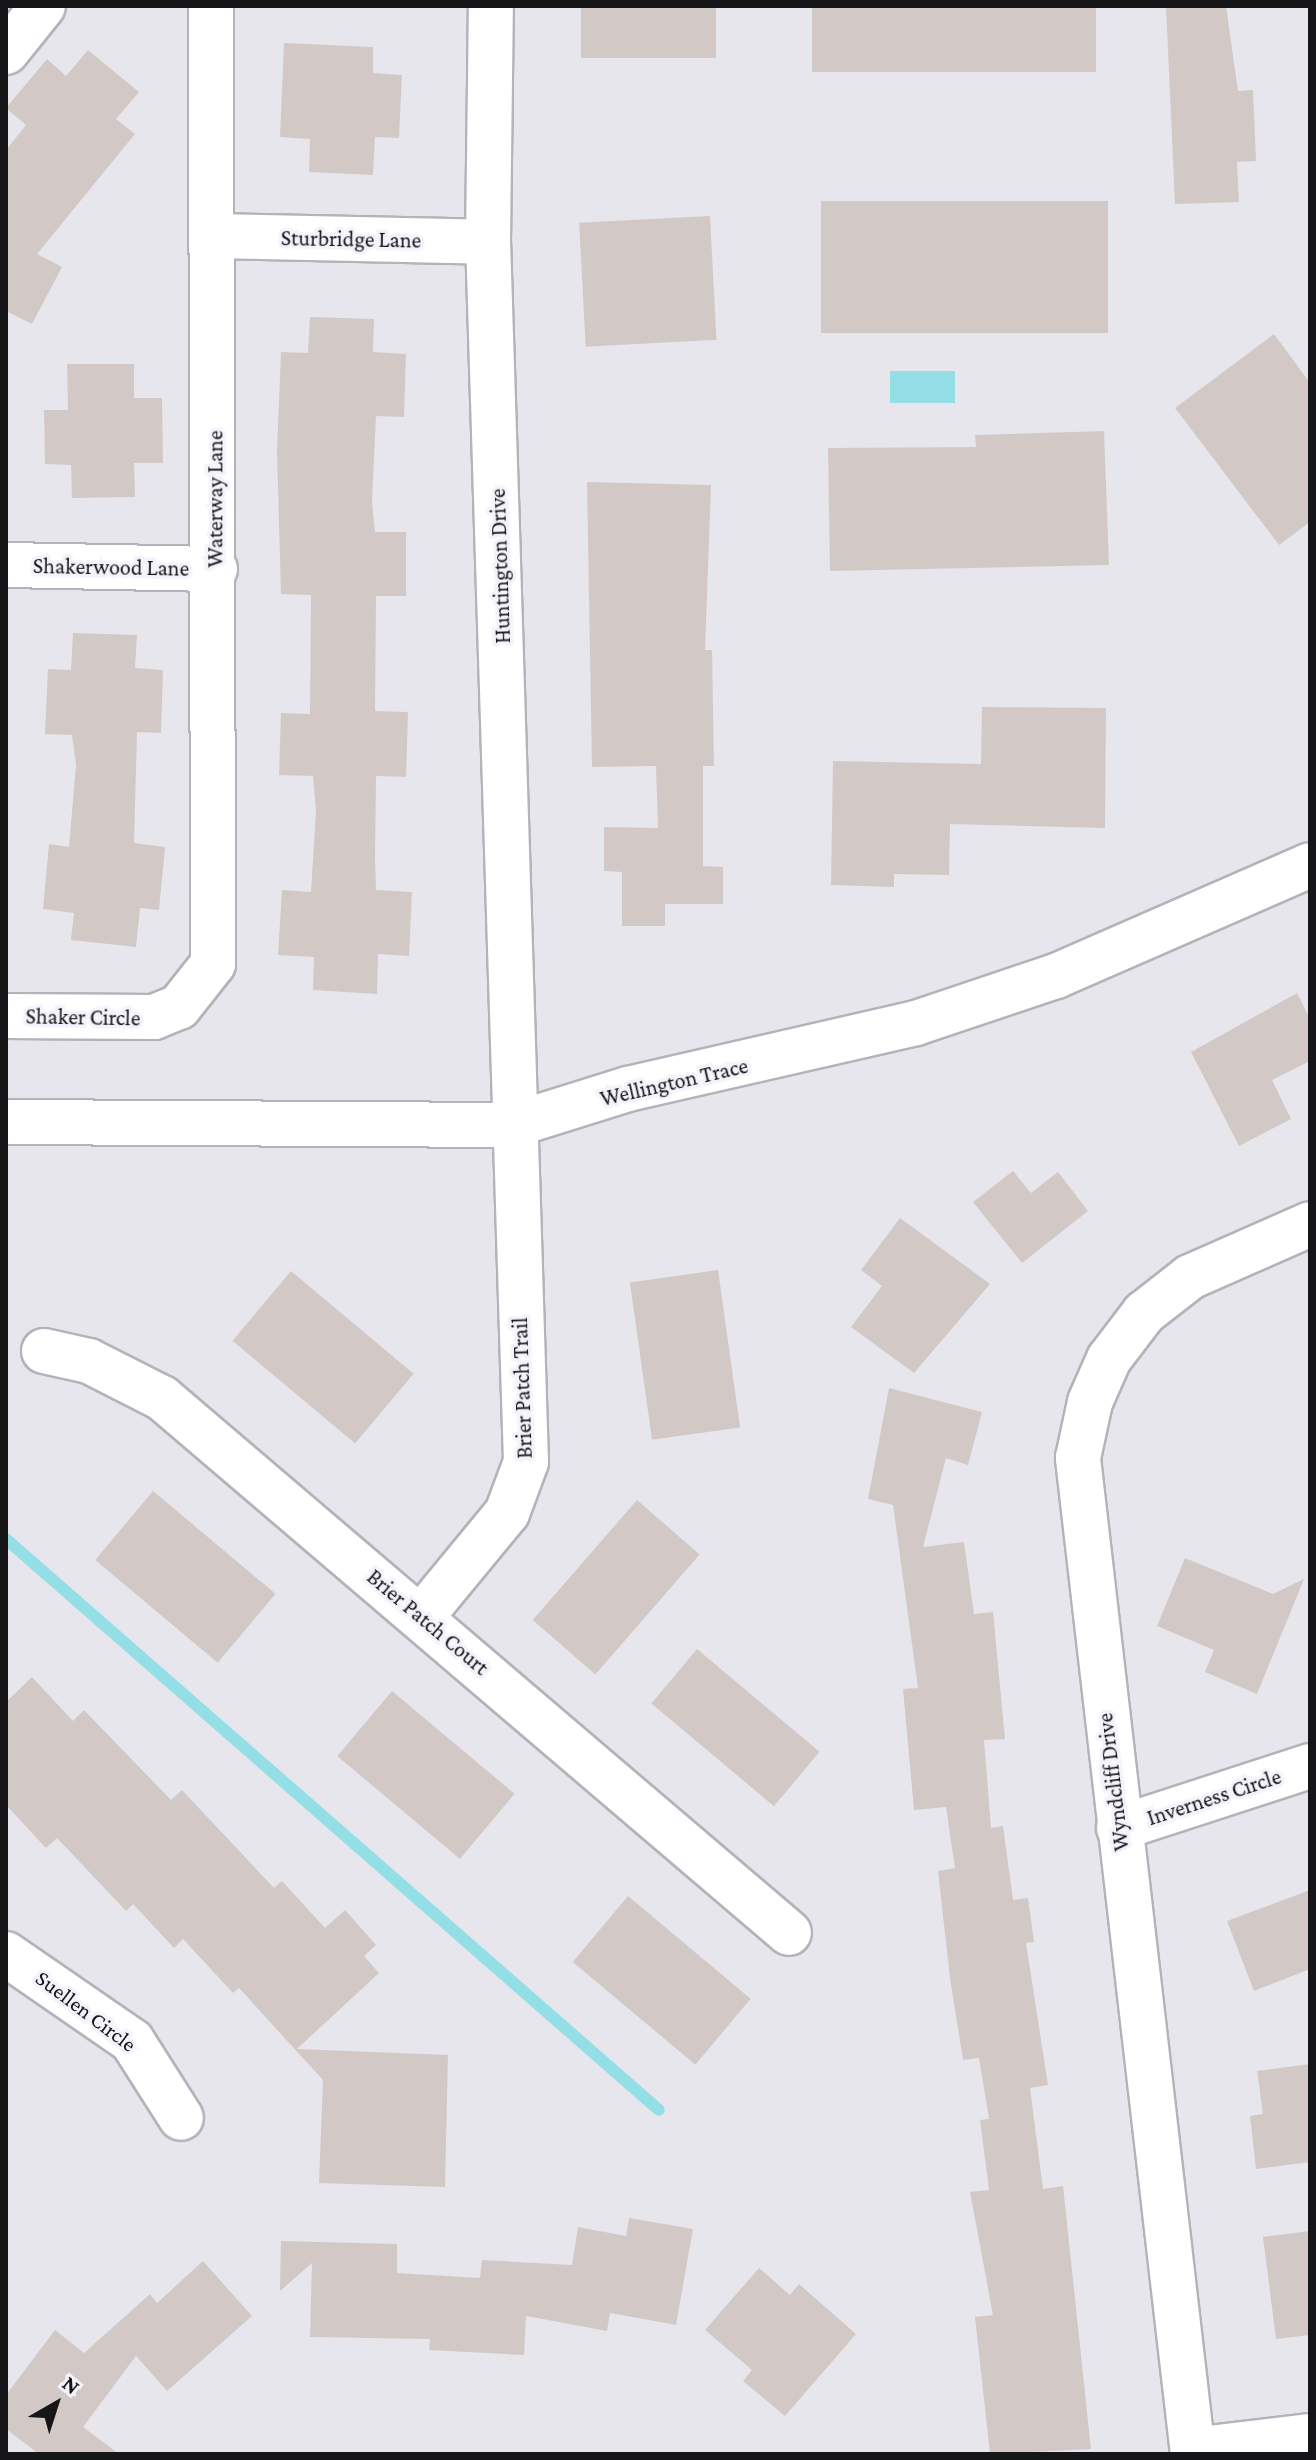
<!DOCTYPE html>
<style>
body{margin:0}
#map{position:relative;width:1316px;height:2460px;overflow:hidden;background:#e7e6ed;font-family:"Crimson Pro",serif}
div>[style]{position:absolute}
.water>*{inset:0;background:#93dfe5;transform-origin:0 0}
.stream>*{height:12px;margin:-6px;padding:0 6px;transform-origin:6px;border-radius:6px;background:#93dfe5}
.building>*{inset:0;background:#d2c9c7;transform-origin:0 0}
.roads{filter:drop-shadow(2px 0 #b4b2ba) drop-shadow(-2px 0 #b4b2ba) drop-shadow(0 2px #b4b2ba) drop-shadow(0 -2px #b4b2ba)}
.minor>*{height:44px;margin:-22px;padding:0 22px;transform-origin:22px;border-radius:22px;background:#fff}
.tertiary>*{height:44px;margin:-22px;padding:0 22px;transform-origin:22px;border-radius:22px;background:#fff}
span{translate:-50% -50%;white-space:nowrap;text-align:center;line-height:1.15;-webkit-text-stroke:7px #f4f3fb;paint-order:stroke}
.street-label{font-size:22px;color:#161518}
.frame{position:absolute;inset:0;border:8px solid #161518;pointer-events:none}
.north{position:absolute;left:16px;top:2364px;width:80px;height:80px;-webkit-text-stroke:6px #f4f3fb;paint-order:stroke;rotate:39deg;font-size:22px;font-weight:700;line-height:32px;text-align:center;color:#161518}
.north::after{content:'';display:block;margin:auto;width:28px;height:36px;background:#161518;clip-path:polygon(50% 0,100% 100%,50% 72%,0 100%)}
</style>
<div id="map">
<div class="water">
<i style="left:890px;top:371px;width:65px;height:32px"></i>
</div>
<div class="stream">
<i style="left:6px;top:1539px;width:867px;rotate:41.17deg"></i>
</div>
<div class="building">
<i style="left:581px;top:6px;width:135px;height:52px"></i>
<i style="left:812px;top:6px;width:284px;height:66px"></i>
<i style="clip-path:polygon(1166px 6px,1226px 6px,1238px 91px,1253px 90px,1256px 161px,1237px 162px,1239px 202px,1175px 204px)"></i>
<i style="clip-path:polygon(284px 43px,373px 47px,373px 73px,402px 75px,399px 138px,375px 137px,373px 175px,309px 172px,310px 139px,280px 137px)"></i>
<i style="clip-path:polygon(88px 50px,139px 92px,116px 119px,135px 134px,37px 254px,62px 267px,32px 324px,6px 311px,6px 150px,26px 125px,6px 108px,47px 59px,66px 76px)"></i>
<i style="left:821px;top:201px;width:287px;height:132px"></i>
<i style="left:710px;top:216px;width:124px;height:131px;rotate:87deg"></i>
<i style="clip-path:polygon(310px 317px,374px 319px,373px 352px,406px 354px,404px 417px,376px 416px,372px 501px,375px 532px,406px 532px,406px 596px,376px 596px,375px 711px,408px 712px,406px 777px,376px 776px,375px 858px,376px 890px,412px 892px,409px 956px,378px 954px,377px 994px,313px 990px,314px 957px,278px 955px,282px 890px,311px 892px,316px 810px,313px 776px,279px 775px,281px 713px,310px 714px,311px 595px,281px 594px,277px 451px,281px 352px,308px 353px)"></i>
<i style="clip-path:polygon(1274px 334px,1310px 383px,1310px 522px,1279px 545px,1175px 408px)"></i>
<i style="clip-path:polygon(67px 364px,134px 364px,134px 398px,162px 398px,163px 463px,134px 463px,135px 497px,72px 498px,71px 465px,45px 464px,44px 410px,68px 410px)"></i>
<i style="clip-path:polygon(1104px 431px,1109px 565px,830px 571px,828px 448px,976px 447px,975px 435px)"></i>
<i style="clip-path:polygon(587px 482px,711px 485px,705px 650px,712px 650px,714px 766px,703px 766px,703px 866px,723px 867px,723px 904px,665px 904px,665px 926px,622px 926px,622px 872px,604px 871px,604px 827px,658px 828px,656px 766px,592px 767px)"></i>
<i style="clip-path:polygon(73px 633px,137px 635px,135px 668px,163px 670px,161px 733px,137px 732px,134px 843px,165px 847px,159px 910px,140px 908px,136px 947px,71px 940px,74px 913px,43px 909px,49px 844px,69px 847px,76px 765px,72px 735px,45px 734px,48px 669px,71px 670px)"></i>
<i style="clip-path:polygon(982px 707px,1106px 708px,1105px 828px,950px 824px,949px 875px,894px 874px,894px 887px,831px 885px,833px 761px,981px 764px)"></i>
<i style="clip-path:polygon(1297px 993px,1310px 1019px,1310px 1061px,1272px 1080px,1291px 1119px,1239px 1146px,1191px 1052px)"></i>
<i style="clip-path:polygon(1013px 1171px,1031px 1193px,1058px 1172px,1088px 1211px,1022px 1263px,973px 1202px)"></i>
<i style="clip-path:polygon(900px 1218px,990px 1284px,914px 1373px,851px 1327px,882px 1286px,861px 1270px)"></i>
<i style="left:718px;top:1270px;width:159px;height:89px;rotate:82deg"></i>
<i style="left:291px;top:1271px;width:160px;height:91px;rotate:40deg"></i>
<i style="clip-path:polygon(889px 1388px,982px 1412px,968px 1465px,946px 1458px,923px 1547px,964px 1542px,974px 1614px,993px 1612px,1005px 1739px,984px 1740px,991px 1828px,1003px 1826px,1013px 1900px,1028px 1898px,1034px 1942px,1026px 1943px,1048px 2085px,1030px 2088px,1043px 2189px,1063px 2186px,1091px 2449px,990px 2454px,975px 2317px,993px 2315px,970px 2192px,989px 2190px,980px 2120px,989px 2119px,979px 2058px,963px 2060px,950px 1978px,938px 1871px,955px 1868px,946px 1807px,914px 1810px,903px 1689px,918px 1688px,893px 1505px,868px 1499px)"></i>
<i style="left:153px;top:1491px;width:160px;height:90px;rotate:40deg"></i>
<i style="left:637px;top:1500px;width:83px;height:159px;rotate:41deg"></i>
<i style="clip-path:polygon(1185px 1558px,1273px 1594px,1304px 1579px,1257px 1694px,1205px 1672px,1214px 1650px,1157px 1626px)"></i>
<i style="left:697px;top:1649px;width:160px;height:71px;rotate:40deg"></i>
<i style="clip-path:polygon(32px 1677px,73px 1721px,84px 1710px,171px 1800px,182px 1790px,274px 1888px,282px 1881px,325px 1928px,345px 1910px,376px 1945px,364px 1956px,379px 1973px,297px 2049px,448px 2055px,445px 2187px,319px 2183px,323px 2080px,239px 1988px,233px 1993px,183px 1939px,174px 1948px,133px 1904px,126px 1911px,57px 1838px,46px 1848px,6px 1805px,6px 1702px)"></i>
<i style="left:392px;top:1691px;width:160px;height:85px;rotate:40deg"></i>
<i style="clip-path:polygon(1310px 1890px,1310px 1969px,1254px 1991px,1227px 1921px)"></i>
<i style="left:628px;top:1896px;width:160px;height:86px;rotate:40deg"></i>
<i style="clip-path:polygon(1310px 2064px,1310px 2162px,1256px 2169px,1250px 2116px,1263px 2114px,1257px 2071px)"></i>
<i style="clip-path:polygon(629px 2218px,693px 2229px,676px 2325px,610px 2313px,607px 2331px,526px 2316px,524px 2355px,429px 2350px,430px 2339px,310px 2337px,312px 2263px,280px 2291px,281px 2241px,397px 2244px,397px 2273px,480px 2278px,482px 2260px,572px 2265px,578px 2227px,626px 2236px)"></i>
<i style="clip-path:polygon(1310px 2231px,1310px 2335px,1276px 2339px,1263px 2237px)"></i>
<i style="clip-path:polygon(203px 2261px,252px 2316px,167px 2391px,136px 2356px,83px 2427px,119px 2454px,39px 2454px,6px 2429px,6px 2395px,55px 2330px,84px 2353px,150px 2294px,157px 2303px)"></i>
<i style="clip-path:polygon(759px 2268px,790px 2295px,799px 2284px,856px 2334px,785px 2416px,743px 2381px,752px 2370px,705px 2330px)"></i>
</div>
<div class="roads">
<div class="minor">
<i style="left:6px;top:52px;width:59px;rotate:-51.2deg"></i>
<i style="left:213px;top:236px;width:275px;rotate:1.2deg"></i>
<i style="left:6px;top:565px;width:209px;rotate:1.1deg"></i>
<i style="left:6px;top:1016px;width:148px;rotate:0.4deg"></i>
<i style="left:154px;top:1017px;width:27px;rotate:-22deg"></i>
<i style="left:179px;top:1007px;width:55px;rotate:-51.7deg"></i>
<i style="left:213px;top:964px;width:958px;rotate:-90.12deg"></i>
<i style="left:44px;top:1351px;width:46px;rotate:12.5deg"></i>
<i style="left:89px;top:1361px;width:82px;rotate:26.9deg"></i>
<i style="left:162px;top:1398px;width:824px;rotate:40.47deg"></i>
<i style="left:422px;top:1616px;width:134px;rotate:-50.5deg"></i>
<i style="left:507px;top:1513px;width:54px;rotate:-69.6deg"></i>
<i style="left:526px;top:1462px;width:1221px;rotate:-91.78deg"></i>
<i style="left:488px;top:242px;width:236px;rotate:-89.3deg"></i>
<i style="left:1119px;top:1828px;width:201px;rotate:-18deg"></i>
<i style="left:6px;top:1954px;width:153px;rotate:34.6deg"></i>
<i style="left:132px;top:2041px;width:91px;rotate:57.5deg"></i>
<i style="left:1193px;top:2450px;width:118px;rotate:-6.8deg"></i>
<i style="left:1193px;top:2454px;width:1003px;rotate:-96.59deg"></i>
<i style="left:1078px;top:1458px;width:57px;rotate:-77.9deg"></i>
<i style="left:1090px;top:1402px;width:47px;rotate:-66.2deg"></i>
<i style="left:1109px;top:1359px;width:58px;rotate:-52.7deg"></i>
<i style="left:1144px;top:1313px;width:58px;rotate:-38deg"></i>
<i style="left:1190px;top:1277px;width:131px;rotate:-23.8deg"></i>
</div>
<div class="tertiary">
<i style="left:6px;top:1122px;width:507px;rotate:0.34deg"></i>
<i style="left:513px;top:1125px;width:121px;rotate:-17.4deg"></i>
<i style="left:628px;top:1089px;width:295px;rotate:-12.9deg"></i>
<i style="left:916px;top:1023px;width:148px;rotate:-18.6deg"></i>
<i style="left:1056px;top:976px;width:277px;rotate:-23.6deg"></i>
</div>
</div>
<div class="street-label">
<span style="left:351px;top:239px;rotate:1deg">Sturbridge Lane</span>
<span style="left:215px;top:499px;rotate:-90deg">Waterway Lane</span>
<span style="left:500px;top:566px;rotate:-92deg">Huntington Drive</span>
<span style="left:111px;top:567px;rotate:1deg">Shakerwood Lane</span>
<span style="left:83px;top:1017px;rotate:1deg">Shaker Circle</span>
<span style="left:674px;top:1082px;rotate:-13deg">Wellington Trace</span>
<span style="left:522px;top:1388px;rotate:-92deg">Brier Patch Trail</span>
<span style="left:428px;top:1622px;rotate:40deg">Brier Patch Court</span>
<span style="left:1113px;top:1782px;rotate:-97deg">Wyndcliff Drive</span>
<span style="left:1214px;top:1797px;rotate:-18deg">Inverness Circle</span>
<span style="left:86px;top:2011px;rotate:37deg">Suellen Circle</span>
</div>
<div class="frame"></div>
<div class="north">N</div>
</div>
